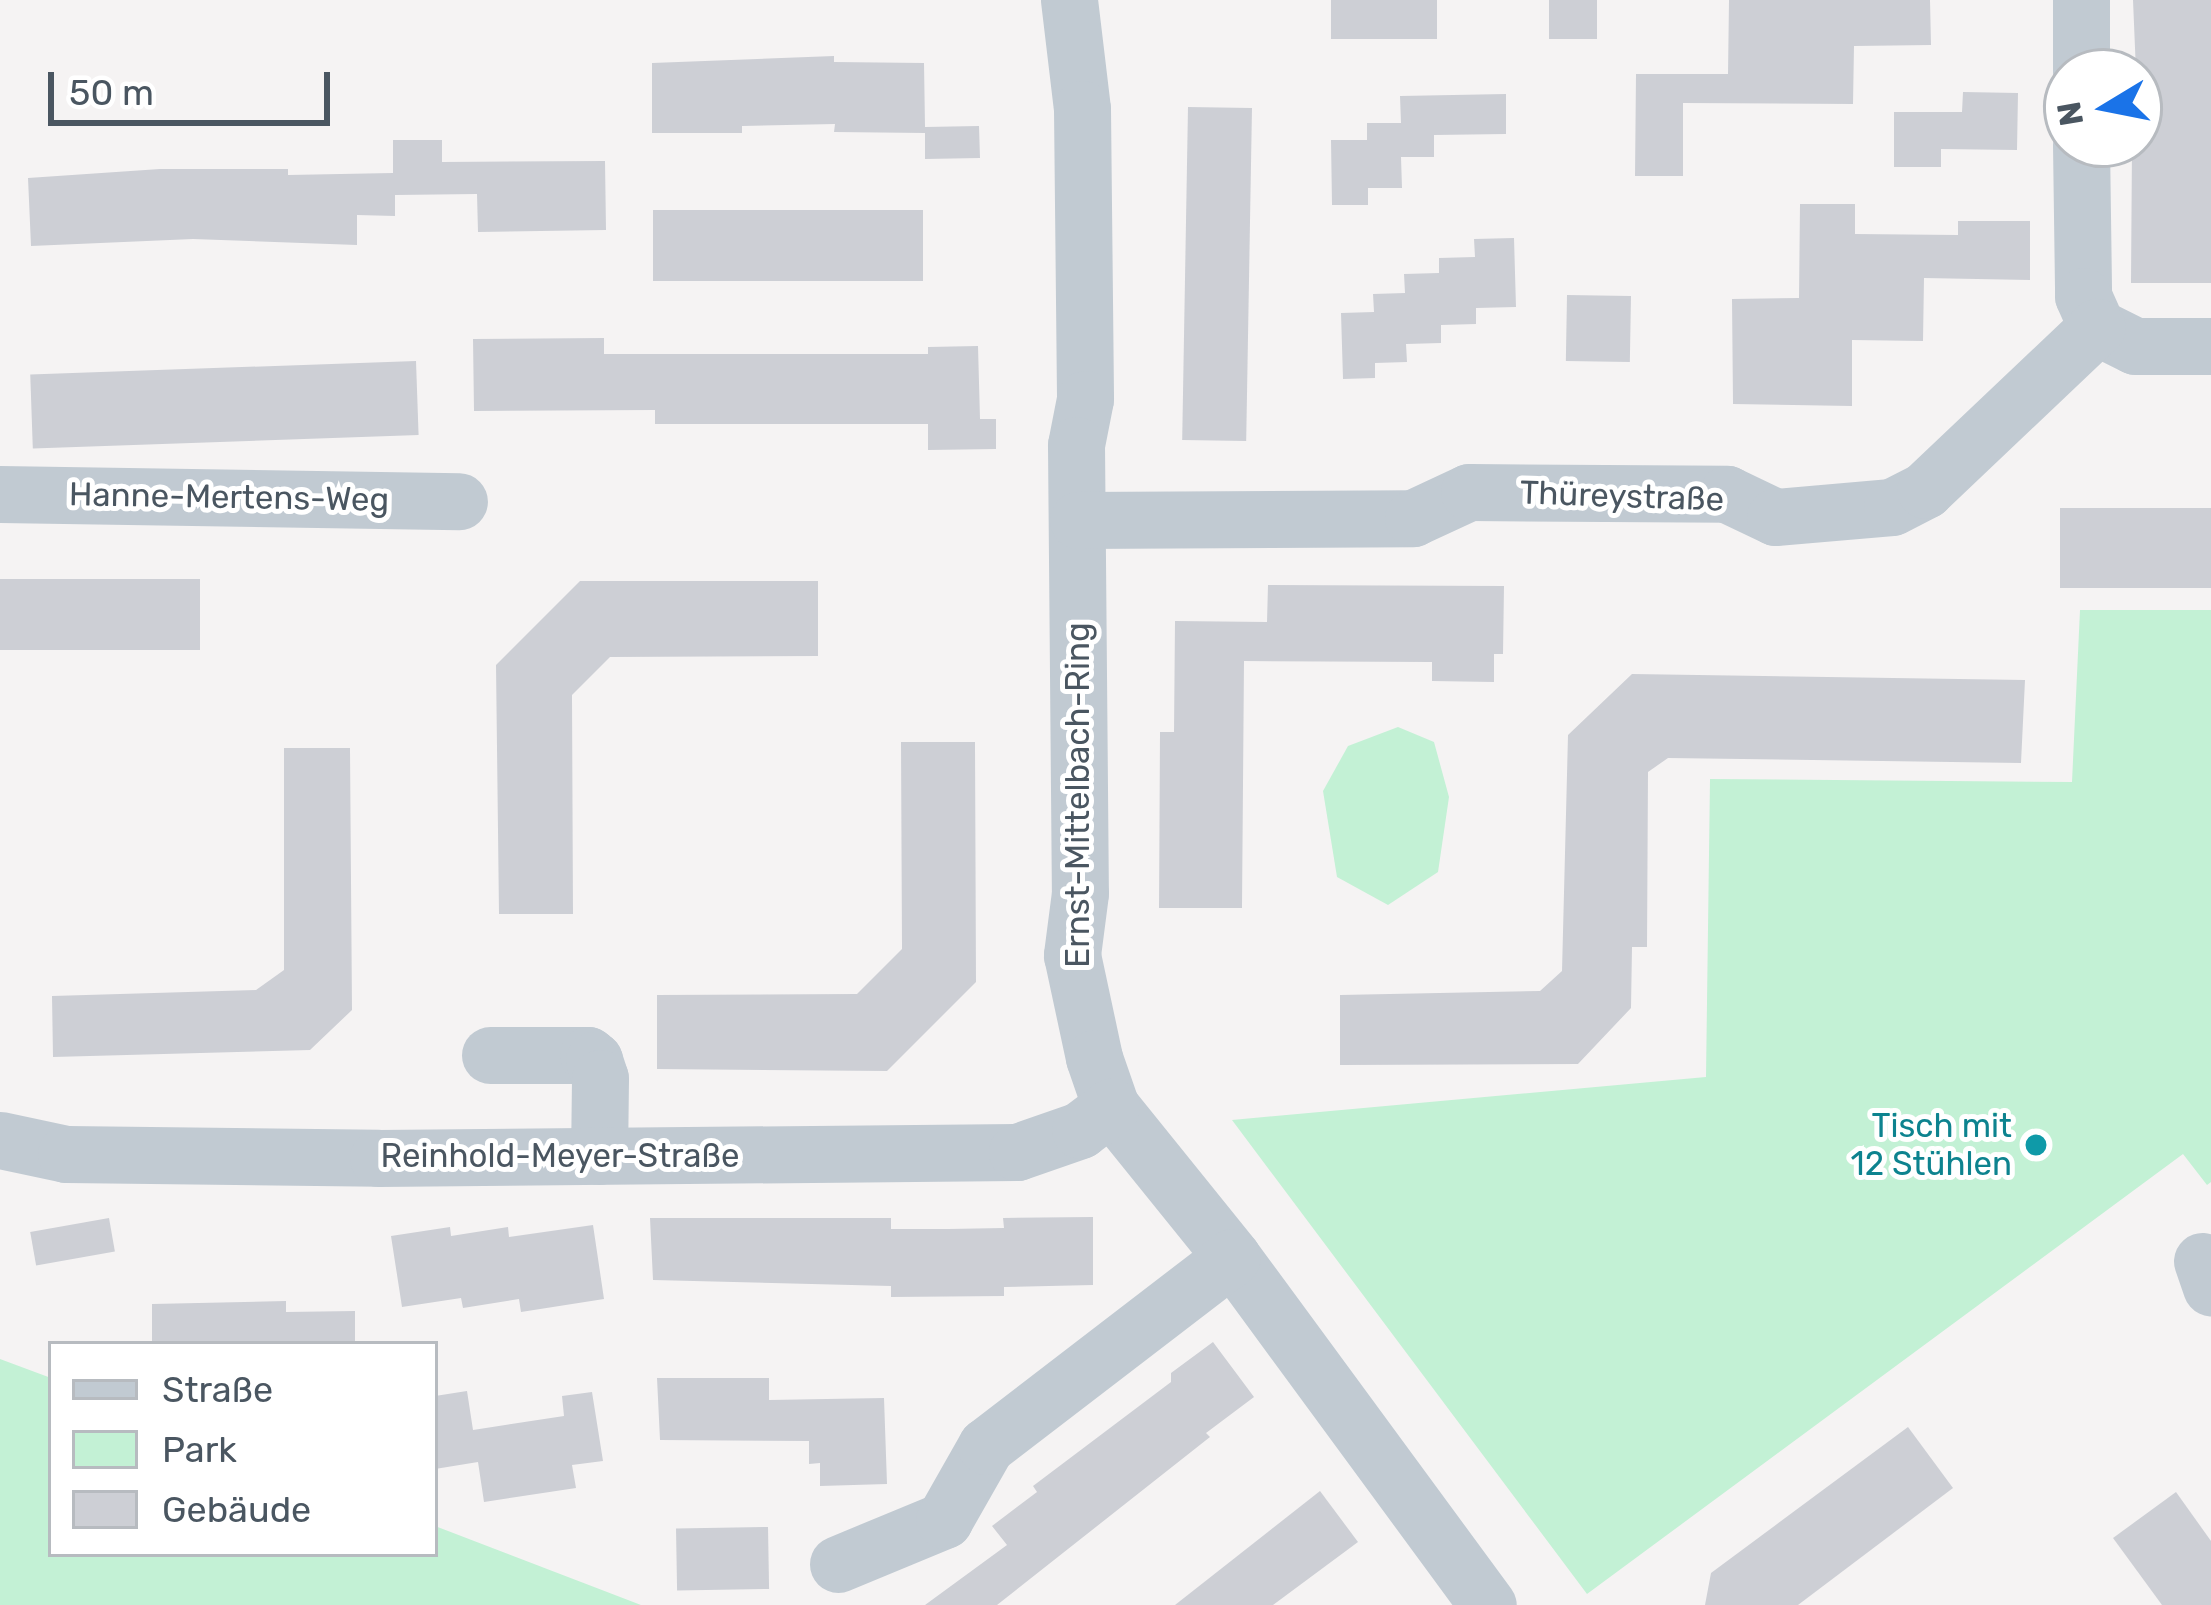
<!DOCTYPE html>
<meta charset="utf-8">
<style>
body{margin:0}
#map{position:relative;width:2211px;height:1605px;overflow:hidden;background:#f5f3f3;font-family:Rubik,sans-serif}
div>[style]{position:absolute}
.green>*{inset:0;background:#c3f1d5}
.building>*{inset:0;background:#cdcfd5;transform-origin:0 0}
.minor>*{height:57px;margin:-28.5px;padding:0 28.5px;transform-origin:28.5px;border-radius:28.5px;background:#c1cad2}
.dots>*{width:33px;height:33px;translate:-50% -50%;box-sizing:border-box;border:6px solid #fff;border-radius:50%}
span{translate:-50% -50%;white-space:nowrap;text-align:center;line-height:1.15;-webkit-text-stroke:10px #fff;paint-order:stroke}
.street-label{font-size:33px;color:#4a5661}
.culture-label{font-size:33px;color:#0d838f}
.right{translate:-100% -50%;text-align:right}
.legend{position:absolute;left:48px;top:1341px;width:390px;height:216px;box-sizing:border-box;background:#fff;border:3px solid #b7bbc0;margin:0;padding:15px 21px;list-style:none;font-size:36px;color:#4a5661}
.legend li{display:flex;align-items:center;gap:24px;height:60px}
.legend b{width:60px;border:3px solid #b7bbc0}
.north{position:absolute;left:2043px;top:48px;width:120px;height:120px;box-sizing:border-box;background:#fff;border:3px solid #b7bbc0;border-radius:50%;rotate:260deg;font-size:33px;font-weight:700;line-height:48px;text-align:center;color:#4a5661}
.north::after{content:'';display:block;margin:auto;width:42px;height:54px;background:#1a73e8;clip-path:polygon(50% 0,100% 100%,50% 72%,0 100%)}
.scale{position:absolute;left:48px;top:72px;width:282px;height:54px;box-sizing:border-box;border:6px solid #4a5661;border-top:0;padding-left:15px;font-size:36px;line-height:42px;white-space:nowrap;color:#4a5661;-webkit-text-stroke:9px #fff;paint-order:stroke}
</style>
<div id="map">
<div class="green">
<i style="clip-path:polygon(2080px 610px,2211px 610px,2211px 1182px,2207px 1185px,2183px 1154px,1587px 1594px,1232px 1120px,1706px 1077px,1710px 779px,2072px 782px)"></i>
<i style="clip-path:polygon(1398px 727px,1434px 742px,1449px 797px,1438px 872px,1388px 905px,1337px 877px,1323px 791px,1348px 746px)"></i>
<i style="clip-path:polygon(0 1359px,51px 1378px,51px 1554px,435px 1554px,435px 1526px,641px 1605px,0 1605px)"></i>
</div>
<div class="building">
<i style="left:1331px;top:0;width:106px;height:39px"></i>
<i style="left:1549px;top:0;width:48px;height:39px"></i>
<i style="clip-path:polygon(1729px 0,1930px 0,1931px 45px,1854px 46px,1853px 104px,1683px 103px,1683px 176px,1635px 176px,1636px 74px,1728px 74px)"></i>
<i style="clip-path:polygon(2133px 0,2211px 0,2211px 283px,2131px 283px,2132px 144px,2139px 144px)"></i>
<i style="clip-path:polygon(834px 56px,834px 62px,924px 63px,925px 127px,979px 126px,980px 158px,925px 159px,925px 133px,834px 132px,835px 124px,742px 126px,742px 133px,652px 133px,652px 63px)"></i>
<i style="clip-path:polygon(1963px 92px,2018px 93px,2017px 150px,1941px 149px,1941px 167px,1894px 167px,1894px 112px,1962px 112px)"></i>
<i style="clip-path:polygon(1506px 94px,1506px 134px,1434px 135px,1434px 157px,1401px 157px,1402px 188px,1368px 188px,1368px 205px,1332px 205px,1331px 140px,1367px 140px,1367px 123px,1401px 123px,1400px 96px)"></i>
<i style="left:1188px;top:107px;width:64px;height:333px;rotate:1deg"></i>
<i style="clip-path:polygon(393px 140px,442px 140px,442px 162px,605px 161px,606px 230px,478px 232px,477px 194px,395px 195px,395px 216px,357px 215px,357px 245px,193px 239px,31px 246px,28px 178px,160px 169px,288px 169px,288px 175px,393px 173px)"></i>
<i style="clip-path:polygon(1800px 204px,1855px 204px,1855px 234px,1958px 235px,1958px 221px,2030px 221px,2030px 280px,1924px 278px,1923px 341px,1852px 340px,1852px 406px,1733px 404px,1732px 299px,1799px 298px)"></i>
<i style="left:653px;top:210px;width:270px;height:71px"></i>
<i style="clip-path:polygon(1514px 238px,1516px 307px,1476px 308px,1476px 324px,1441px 325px,1441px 343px,1406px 344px,1407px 362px,1375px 363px,1375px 378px,1343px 379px,1341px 313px,1374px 312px,1373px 294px,1405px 293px,1404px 274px,1439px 273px,1439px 258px,1475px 257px,1474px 239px)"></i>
<i style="left:1567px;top:295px;width:64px;height:66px;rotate:1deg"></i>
<i style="clip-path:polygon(604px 338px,604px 354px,928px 354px,928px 347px,978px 346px,980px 419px,996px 419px,996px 449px,928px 450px,928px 424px,655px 424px,655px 410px,474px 411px,473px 339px)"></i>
<i style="left:416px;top:361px;width:74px;height:386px;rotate:88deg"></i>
<i style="left:2060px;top:508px;width:151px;height:80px"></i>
<i style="left:200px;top:579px;width:71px;height:200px;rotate:90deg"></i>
<i style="clip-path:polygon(580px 581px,818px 581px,818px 656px,610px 657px,572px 695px,573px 914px,499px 914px,496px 665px)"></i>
<i style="clip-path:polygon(1268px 585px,1504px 586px,1503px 654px,1494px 654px,1494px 682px,1432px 681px,1432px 662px,1244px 661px,1242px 908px,1159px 908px,1160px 732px,1174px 732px,1175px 621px,1267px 622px)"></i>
<i style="clip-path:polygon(1632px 674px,2025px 680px,2021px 763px,1668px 758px,1648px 772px,1647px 947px,1632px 947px,1631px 1008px,1578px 1064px,1340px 1065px,1340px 995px,1540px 991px,1562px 971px,1568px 735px)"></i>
<i style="clip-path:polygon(901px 742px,975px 742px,976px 982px,887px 1071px,657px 1069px,657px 995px,857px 994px,902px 949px)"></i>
<i style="clip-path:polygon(284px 748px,350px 748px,352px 1010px,310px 1050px,53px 1057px,52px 996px,256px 990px,284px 970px)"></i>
<i style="clip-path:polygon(1093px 1217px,1093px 1285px,1004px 1287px,1004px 1296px,891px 1297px,891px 1286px,653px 1280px,650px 1218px,891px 1218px,891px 1229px,948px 1229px,1004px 1228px,1003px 1218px)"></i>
<i style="left:109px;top:1218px;width:34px;height:80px;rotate:80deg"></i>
<i style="clip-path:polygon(593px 1225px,604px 1299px,521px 1312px,519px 1299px,463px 1308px,461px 1298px,402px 1307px,391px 1236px,450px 1227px,451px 1236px,508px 1227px,509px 1237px)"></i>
<i style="clip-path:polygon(286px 1301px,286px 1312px,355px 1311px,355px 1344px,152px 1344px,152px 1304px)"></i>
<i style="clip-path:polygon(1213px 1342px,1254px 1397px,1206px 1433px,1210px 1437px,997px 1605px,925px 1605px,1007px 1545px,992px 1526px,1037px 1492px,1033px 1486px,1171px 1382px,1171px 1373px)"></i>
<i style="clip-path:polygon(657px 1378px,769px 1378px,769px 1400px,884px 1398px,887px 1484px,820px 1486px,820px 1463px,809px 1464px,809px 1441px,660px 1440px)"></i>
<i style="clip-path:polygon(467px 1391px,473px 1430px,564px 1416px,562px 1396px,592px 1392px,603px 1461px,572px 1465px,576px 1488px,484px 1502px,478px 1462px,435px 1469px,435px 1396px)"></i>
<i style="clip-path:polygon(1908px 1427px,1953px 1488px,1798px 1605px,1705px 1605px,1711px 1573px)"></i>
<i style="clip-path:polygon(1320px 1491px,1358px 1542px,1273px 1605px,1175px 1605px)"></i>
<i style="clip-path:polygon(2176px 1492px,2211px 1541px,2211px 1605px,2162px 1605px,2113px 1538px)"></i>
<i style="left:768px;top:1527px;width:62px;height:92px;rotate:89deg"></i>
</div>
<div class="minor">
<i style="left:1069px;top:0;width:110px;rotate:83.2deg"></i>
<i style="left:1082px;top:109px;width:290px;rotate:89.4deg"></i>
<i style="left:1085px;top:399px;width:47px;rotate:101.1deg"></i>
<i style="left:1076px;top:445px;width:448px;rotate:89.5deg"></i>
<i style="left:1080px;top:893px;width:63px;rotate:97.4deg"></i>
<i style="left:1072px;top:955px;width:105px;rotate:77.9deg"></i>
<i style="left:1094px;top:1058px;width:52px;rotate:70.9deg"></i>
<i style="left:1111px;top:1107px;width:193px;rotate:51.1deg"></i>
<i style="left:1232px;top:1257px;width:432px;rotate:53.7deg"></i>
<i style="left:2081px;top:0;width:72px;rotate:90deg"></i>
<i style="left:2081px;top:144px;width:152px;rotate:89.2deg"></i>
<i style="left:2083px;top:296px;width:34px;rotate:66deg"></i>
<i style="left:2097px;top:327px;width:42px;rotate:26.6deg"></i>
<i style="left:2135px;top:346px;width:75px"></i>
<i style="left:0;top:494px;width:459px;rotate:0.9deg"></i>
<i style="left:1078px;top:520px;width:335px;rotate:-0.3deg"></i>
<i style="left:1413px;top:518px;width:62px;rotate:-24.9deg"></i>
<i style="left:1469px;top:492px;width:258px;rotate:0.4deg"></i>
<i style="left:1727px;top:494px;width:53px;rotate:25.6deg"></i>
<i style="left:1775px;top:517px;width:117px;rotate:-4.9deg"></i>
<i style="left:1892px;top:507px;width:37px;rotate:-27deg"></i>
<i style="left:1925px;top:490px;width:237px;rotate:-43.5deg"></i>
<i style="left:490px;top:1055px;width:98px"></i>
<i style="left:588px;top:1055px;width:8px;rotate:40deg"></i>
<i style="left:594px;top:1060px;width:19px;rotate:72deg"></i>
<i style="left:600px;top:1078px;width:78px;rotate:90.7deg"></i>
<i style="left:0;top:1140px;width:67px;rotate:12deg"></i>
<i style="left:66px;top:1154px;width:312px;rotate:0.7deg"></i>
<i style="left:378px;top:1158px;width:639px;rotate:-0.54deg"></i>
<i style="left:1017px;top:1152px;width:67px;rotate:-19.2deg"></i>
<i style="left:1080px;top:1130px;width:39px;rotate:-37deg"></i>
<i style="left:2202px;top:1261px;width:28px;rotate:71deg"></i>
<i style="left:838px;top:1564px;width:115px;rotate:-22.5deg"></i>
<i style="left:944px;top:1520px;width:85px;rotate:-60.4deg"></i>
<i style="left:986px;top:1446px;width:310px;rotate:-37.5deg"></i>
</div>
<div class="dots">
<i style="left:2036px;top:1145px;background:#0f9aa8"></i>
</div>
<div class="street-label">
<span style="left:1622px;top:496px;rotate:2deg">Thüreystraße</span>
<span style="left:229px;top:497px;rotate:1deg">Hanne-Mertens-Weg</span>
<span style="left:1078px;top:795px;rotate:-90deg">Ernst-Mittelbach-Ring</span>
<span style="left:560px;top:1156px">Reinhold-Meyer-Straße</span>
</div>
<div class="culture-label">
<span class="right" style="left:2012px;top:1145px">Tisch mit<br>12 Stühlen</span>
</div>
<ul class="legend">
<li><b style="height:15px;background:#c1cad2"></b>Straße</li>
<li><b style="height:33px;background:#c3f1d5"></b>Park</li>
<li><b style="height:33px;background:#cdcfd5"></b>Gebäude</li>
</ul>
<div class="north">N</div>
<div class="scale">50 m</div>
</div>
